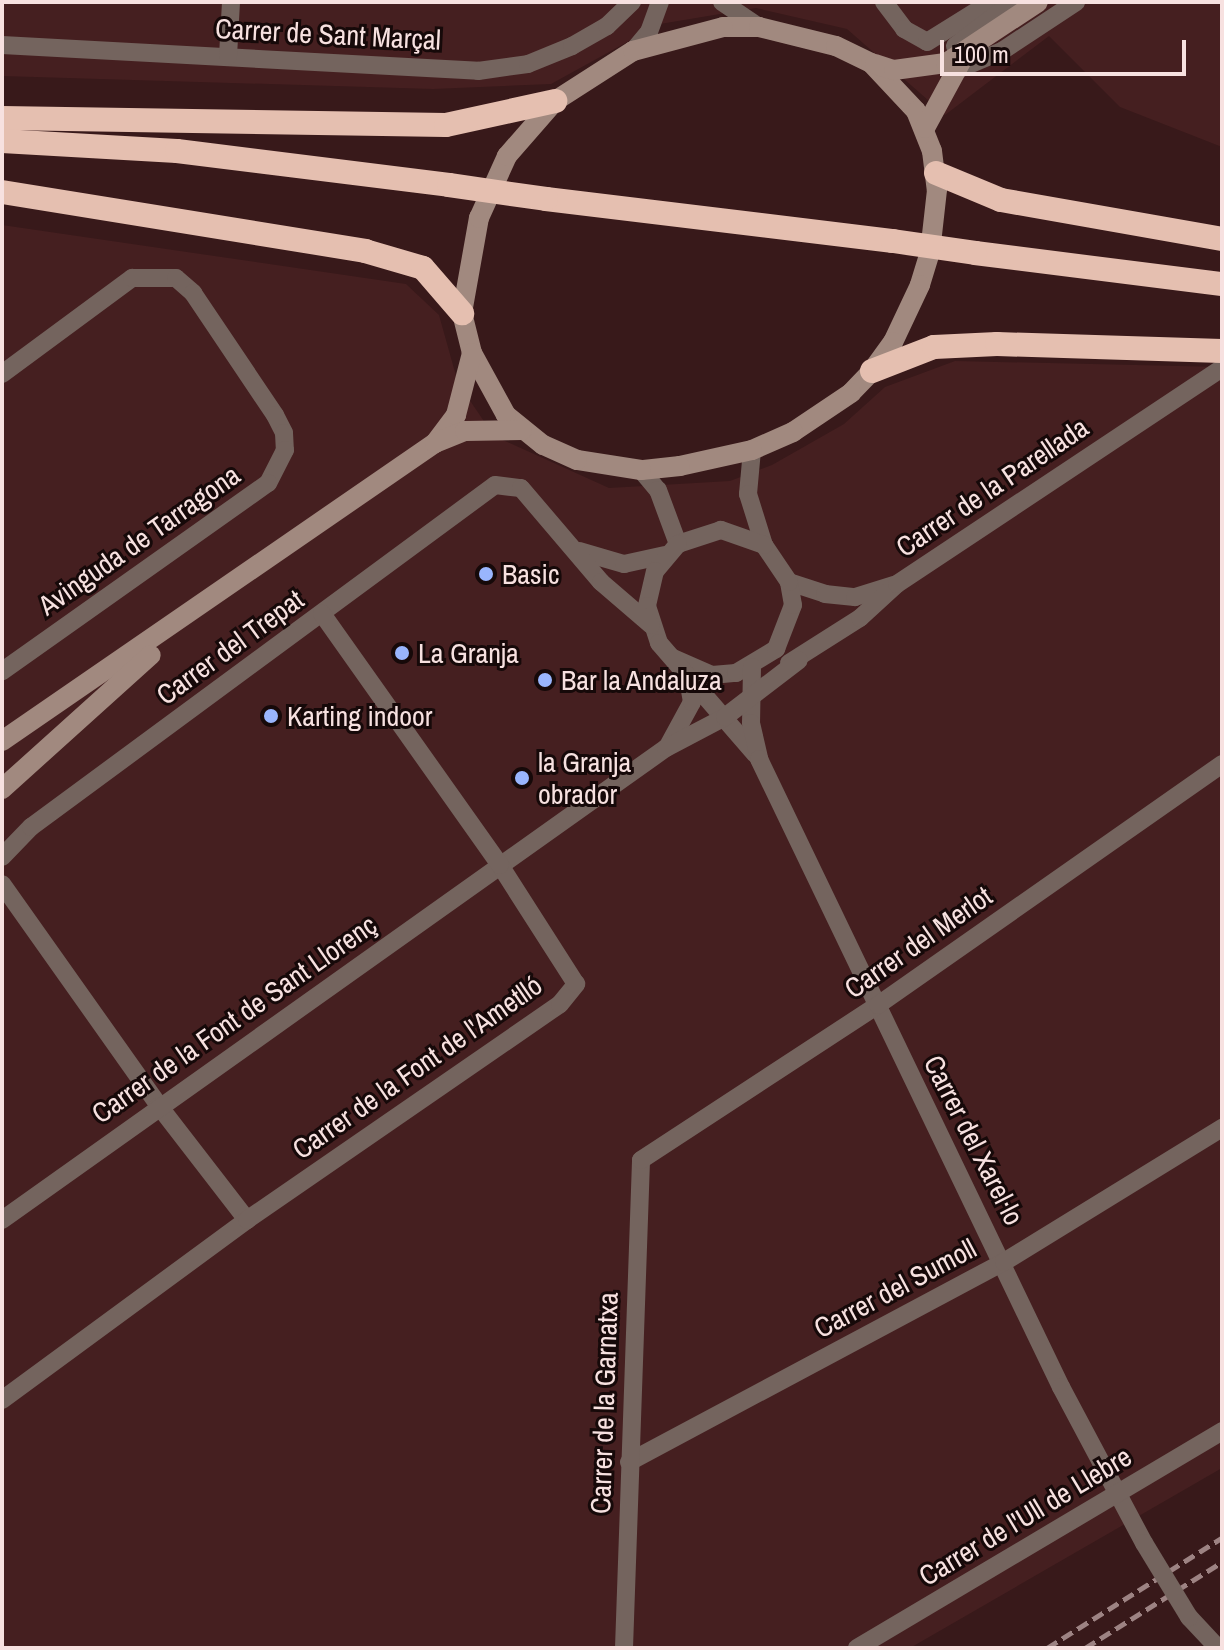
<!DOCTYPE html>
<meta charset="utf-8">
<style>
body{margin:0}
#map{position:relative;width:1224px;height:1650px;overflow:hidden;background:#38191a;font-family:"Archivo Narrow",sans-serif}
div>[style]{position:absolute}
.built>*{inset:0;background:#451f20}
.street>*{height:18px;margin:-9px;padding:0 9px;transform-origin:9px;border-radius:9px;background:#74645e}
.secondary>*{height:20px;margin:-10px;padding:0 10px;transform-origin:10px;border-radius:10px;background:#a1897f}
.highway>*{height:24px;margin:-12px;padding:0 12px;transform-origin:12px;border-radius:12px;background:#e5bfb0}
.rail>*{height:5px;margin-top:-2.5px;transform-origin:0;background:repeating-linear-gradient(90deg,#9d8383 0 12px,transparent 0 18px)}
.street-bridge>*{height:18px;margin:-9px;padding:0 9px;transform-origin:9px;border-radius:9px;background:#74645e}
.highway-bridge>*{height:24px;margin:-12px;padding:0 12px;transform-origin:12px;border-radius:12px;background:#e5bfb0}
.dots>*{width:22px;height:22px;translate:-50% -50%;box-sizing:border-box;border:4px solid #160909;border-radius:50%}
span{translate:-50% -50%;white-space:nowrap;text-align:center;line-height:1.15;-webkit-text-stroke:6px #160909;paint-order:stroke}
.street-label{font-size:28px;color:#f7e1e0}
.poi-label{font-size:28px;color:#f7e1e0}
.left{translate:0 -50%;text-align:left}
.frame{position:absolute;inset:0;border:4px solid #f7e1e0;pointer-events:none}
.scale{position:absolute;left:940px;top:40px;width:246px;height:36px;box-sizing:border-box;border:4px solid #f7e1e0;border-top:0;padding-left:10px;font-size:24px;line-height:28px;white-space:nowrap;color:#f7e1e0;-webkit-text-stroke:6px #160909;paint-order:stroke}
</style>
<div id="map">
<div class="built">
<i style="clip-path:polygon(2px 2px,1222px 2px,1222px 147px,1120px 107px,1049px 36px,945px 115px,847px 29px,756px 8px,660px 24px,551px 84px,433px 89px,2px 76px)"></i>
<i style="clip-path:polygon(2px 225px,406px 284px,439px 315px,458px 383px,494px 436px,609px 488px,730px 481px,772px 465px,844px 424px,885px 387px,955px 361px,1222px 367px,1222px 1468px,910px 1648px,2px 1648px)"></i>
</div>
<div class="street">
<i style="left:722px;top:2px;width:45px;rotate:34deg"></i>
<i style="left:884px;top:2px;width:34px;rotate:53deg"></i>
<i style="left:904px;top:29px;width:26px;rotate:29deg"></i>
<i style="left:927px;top:42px;width:75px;rotate:-32deg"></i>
<i style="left:2px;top:45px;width:477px;rotate:3.1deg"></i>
<i style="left:478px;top:71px;width:50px;rotate:-8deg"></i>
<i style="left:528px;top:64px;width:48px;rotate:-22.2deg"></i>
<i style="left:572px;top:46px;width:40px;rotate:-29.7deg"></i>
<i style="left:607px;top:26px;width:35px;rotate:-44deg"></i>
<i style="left:955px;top:46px;width:73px;rotate:-37.2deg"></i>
<i style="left:633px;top:51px;width:25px;rotate:-50deg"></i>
<i style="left:649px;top:32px;width:32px;rotate:-70deg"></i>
<i style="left:228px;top:56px;width:54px;rotate:-86.8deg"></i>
<i style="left:952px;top:72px;width:54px;rotate:-22.8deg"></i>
<i style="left:1002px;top:51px;width:89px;rotate:-33.5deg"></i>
<i style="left:2px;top:374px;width:162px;rotate:-36.4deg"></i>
<i style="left:132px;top:278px;width:44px"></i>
<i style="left:176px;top:278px;width:23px;rotate:41deg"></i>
<i style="left:193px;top:293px;width:147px;rotate:56.1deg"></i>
<i style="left:275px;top:415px;width:20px;rotate:63deg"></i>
<i style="left:284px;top:433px;width:17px;rotate:87deg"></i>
<i style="left:285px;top:450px;width:37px;rotate:117deg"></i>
<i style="left:268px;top:483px;width:326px;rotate:144.7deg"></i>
<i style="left:752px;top:450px;width:44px;rotate:95.2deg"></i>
<i style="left:748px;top:494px;width:53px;rotate:72.6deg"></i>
<i style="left:641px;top:470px;width:26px;rotate:50deg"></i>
<i style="left:658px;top:490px;width:58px;rotate:69.7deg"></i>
<i style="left:579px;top:551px;width:47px;rotate:16.1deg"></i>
<i style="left:624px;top:564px;width:42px;rotate:-12.4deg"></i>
<i style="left:789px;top:582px;width:38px;rotate:18deg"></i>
<i style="left:825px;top:594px;width:30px;rotate:6deg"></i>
<i style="left:855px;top:597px;width:41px;rotate:-17.1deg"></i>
<i style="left:673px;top:658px;width:43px;rotate:23.6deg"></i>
<i style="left:712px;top:675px;width:24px;rotate:-5deg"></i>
<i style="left:736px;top:673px;width:47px;rotate:-31deg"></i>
<i style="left:776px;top:649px;width:47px;rotate:-68.9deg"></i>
<i style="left:793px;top:605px;width:23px;rotate:-100deg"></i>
<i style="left:789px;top:582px;width:45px;rotate:-124deg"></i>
<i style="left:764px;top:545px;width:46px;rotate:-160.8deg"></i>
<i style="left:721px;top:530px;width:45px;rotate:162deg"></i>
<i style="left:678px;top:544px;width:35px;rotate:130deg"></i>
<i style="left:655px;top:571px;width:36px;rotate:103deg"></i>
<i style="left:647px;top:606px;width:39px;rotate:72deg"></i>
<i style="left:659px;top:643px;width:147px;rotate:49.1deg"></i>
<i style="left:789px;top:663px;width:84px;rotate:-32.4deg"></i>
<i style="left:860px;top:618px;width:50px;rotate:-42.6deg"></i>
<i style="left:897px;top:584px;width:390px;rotate:-33.6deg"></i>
<i style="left:752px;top:667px;width:56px;rotate:91deg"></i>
<i style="left:751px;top:723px;width:37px;rotate:77deg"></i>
<i style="left:759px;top:759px;width:697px;rotate:64.32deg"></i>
<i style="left:1061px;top:1387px;width:177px;rotate:62deg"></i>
<i style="left:668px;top:746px;width:50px;rotate:-61.4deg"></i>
<i style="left:692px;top:702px;width:27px;rotate:-100deg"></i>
<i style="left:2px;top:857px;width:42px;rotate:-46deg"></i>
<i style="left:31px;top:827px;width:576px;rotate:-36.39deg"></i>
<i style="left:495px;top:485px;width:26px;rotate:7deg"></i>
<i style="left:521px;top:488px;width:123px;rotate:49.6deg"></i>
<i style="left:601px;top:582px;width:66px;rotate:40.7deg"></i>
<i style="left:2px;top:884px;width:272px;rotate:54.7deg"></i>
<i style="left:159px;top:1106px;width:144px;rotate:52.3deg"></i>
<i style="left:2px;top:1220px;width:815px;rotate:-35.41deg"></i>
<i style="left:666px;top:748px;width:67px;rotate:-27.7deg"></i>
<i style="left:725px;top:717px;width:93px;rotate:-37.6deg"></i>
<i style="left:2px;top:1400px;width:304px;rotate:-36.3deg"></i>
<i style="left:247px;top:1220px;width:380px;rotate:-34.6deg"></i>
<i style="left:560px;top:1004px;width:26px;rotate:-51deg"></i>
<i style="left:576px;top:984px;width:141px;rotate:-122.6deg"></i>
<i style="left:500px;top:865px;width:308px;rotate:-125.3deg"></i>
<i style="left:629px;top:1462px;width:425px;rotate:-28.1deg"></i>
<i style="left:1004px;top:1262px;width:256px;rotate:-31.6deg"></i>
<i style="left:1189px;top:1617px;width:42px;rotate:46.9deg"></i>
<i style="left:624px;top:1648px;width:488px;rotate:-88deg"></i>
<i style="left:641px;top:1160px;width:283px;rotate:-33.2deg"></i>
<i style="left:878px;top:1005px;width:420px;rotate:-35deg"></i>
<i style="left:857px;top:1648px;width:425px;rotate:-30.7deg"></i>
</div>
<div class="secondary">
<i style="left:723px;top:27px;width:36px"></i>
<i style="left:759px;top:27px;width:79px;rotate:13.9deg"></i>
<i style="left:836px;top:46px;width:39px;rotate:26deg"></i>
<i style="left:871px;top:63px;width:66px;rotate:46.8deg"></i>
<i style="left:916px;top:111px;width:43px;rotate:68.2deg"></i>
<i style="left:932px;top:151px;width:39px;rotate:83deg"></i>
<i style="left:937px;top:190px;width:62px;rotate:96.4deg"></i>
<i style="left:930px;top:252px;width:34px;rotate:107deg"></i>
<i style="left:920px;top:285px;width:63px;rotate:115.3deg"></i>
<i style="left:893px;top:342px;width:36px;rotate:126deg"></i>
<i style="left:872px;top:371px;width:30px;rotate:134deg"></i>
<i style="left:851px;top:393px;width:70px;rotate:146.1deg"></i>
<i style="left:793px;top:432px;width:45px;rotate:156.3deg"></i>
<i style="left:752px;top:450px;width:74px;rotate:167.5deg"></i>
<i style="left:680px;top:466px;width:39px;rotate:174deg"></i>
<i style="left:641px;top:470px;width:65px;rotate:-171.1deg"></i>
<i style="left:577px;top:460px;width:37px;rotate:-156deg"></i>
<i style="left:543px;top:445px;width:48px;rotate:-141deg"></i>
<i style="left:506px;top:415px;width:71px;rotate:-118.7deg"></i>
<i style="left:472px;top:353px;width:41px;rotate:-104deg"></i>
<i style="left:462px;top:313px;width:97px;rotate:-79.9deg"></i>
<i style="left:479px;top:218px;width:68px;rotate:-65.7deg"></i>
<i style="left:507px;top:156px;width:73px;rotate:-48.9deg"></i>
<i style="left:555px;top:101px;width:93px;rotate:-32.7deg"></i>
<i style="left:633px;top:51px;width:93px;rotate:-14.9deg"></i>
<i style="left:875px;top:64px;width:20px;rotate:18deg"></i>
<i style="left:894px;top:70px;width:52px;rotate:-7.7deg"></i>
<i style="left:946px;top:63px;width:110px;rotate:-33.5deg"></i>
<i style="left:925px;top:128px;width:80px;rotate:-61.5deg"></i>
<i style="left:435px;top:443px;width:35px;rotate:-53deg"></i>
<i style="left:456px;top:415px;width:64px;rotate:-75.5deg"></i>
<i style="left:2px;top:741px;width:526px;rotate:-34.54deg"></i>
<i style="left:435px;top:443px;width:32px;rotate:-22deg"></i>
<i style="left:465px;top:431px;width:57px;rotate:-1deg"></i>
<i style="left:2px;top:789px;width:200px;rotate:-42deg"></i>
</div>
<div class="highway">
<i style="left:2px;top:118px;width:444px;rotate:0.9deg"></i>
<i style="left:446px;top:125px;width:112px;rotate:-12.4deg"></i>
<i style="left:2px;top:141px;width:175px;rotate:3.3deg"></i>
<i style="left:177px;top:151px;width:274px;rotate:7.1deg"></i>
<i style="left:936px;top:173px;width:70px;rotate:22.6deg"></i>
<i style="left:1001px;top:200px;width:224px;rotate:10deg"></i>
<i style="left:2px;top:192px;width:368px;rotate:9.2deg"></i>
<i style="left:365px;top:251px;width:60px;rotate:16.3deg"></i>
<i style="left:423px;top:268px;width:60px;rotate:49.1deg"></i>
<i style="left:546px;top:199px;width:350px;rotate:6.9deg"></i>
<i style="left:975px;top:253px;width:249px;rotate:7.2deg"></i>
<i style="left:872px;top:371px;width:66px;rotate:-21.2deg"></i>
<i style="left:934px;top:347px;width:63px;rotate:-2.7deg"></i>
<i style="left:997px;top:344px;width:225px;rotate:1.8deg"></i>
</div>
<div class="rail">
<i style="left:1047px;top:1648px;width:207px;rotate:-32.2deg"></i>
<i style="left:1085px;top:1648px;width:162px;rotate:-32.1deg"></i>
</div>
<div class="street-bridge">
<i style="left:1144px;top:1543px;width:87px;rotate:58.7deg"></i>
</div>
<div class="highway-bridge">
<i style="left:449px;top:185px;width:98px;rotate:8.2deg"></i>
<i style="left:893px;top:241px;width:83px;rotate:8.3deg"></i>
</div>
<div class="dots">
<i style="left:486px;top:574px;background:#99b5fd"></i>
<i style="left:402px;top:653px;background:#99b5fd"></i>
<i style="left:545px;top:680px;background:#99b5fd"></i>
<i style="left:271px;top:716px;background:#99b5fd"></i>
<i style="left:522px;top:778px;background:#99b5fd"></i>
</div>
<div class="street-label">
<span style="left:328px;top:34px;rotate:3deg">Carrer de Sant Marçal</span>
<span style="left:992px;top:487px;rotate:-34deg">Carrer de la Parellada</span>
<span style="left:139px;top:540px;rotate:-35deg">Avinguda de Tarragona</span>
<span style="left:230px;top:647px;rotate:-36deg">Carrer del Trepat</span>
<span style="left:918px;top:942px;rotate:-35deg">Carrer del Merlot</span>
<span style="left:234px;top:1019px;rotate:-35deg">Carrer de la Font de Sant Llorenç</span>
<span style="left:417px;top:1067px;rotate:-35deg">Carrer de la Font de l'Ametlló</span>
<span style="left:974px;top:1140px;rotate:63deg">Carrer del Xarel·lo</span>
<span style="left:895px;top:1288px;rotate:-28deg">Carrer del Sumoll</span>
<span style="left:604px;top:1403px;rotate:-88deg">Carrer de la Garnatxa</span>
<span style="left:1025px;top:1516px;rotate:-31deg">Carrer de l'Ull de Llebre</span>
</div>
<div class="poi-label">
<span class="left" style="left:502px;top:574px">Basic</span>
<span class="left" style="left:418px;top:653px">La Granja</span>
<span class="left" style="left:561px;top:680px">Bar la Andaluza</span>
<span class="left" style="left:287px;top:716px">Karting indoor</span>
<span class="left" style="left:538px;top:778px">la Granja<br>obrador</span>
</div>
<div class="frame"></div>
<div class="scale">100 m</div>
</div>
